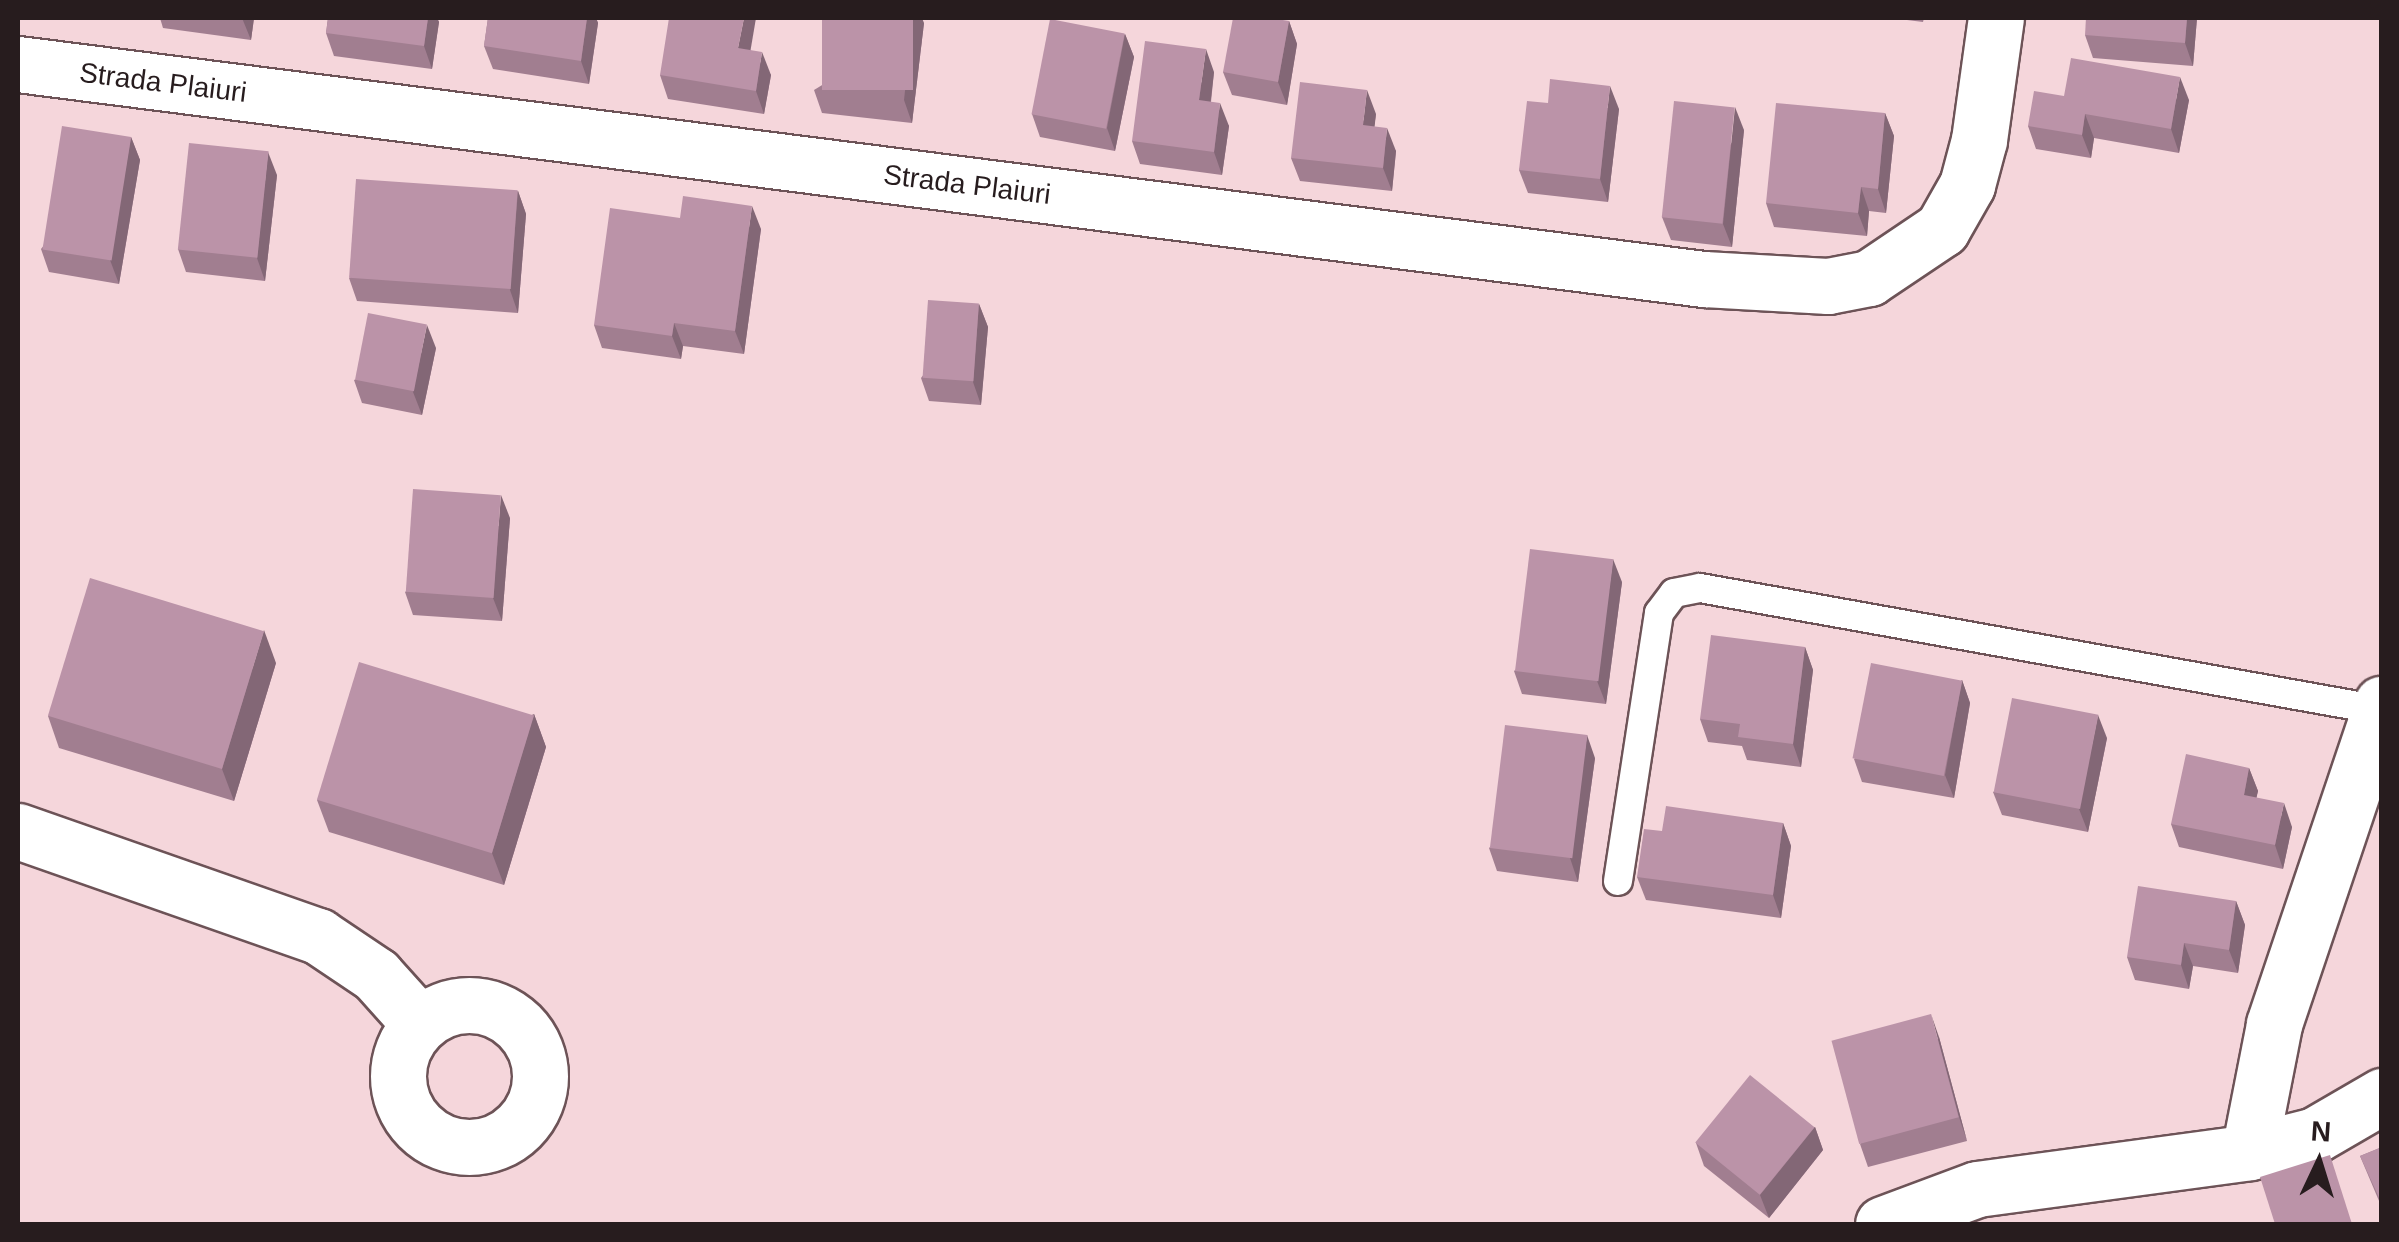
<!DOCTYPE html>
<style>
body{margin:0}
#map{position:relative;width:2399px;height:1242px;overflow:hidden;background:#f5d6db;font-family:Helvetica,sans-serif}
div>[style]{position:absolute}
.roads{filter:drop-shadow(2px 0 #6d5357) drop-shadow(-2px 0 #6d5357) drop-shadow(0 2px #6d5357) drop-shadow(0 -2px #6d5357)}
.service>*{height:28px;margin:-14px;padding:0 14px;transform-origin:14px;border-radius:14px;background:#fff}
.minor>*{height:55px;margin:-27.5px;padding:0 27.5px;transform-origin:27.5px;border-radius:27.5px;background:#fff}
.minor>.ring{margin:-27.5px;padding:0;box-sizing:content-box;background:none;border:55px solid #fff;border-radius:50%}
.wall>*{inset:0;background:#a17e90}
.shaded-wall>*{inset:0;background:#836776}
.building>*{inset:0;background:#bb93a8;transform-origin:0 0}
span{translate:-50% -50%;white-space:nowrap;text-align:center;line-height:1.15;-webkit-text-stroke:10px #fff;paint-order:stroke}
.street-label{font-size:28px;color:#271c1e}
.frame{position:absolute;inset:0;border:20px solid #271c1e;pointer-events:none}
.north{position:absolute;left:2269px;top:1112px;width:100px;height:100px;-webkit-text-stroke:8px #fff;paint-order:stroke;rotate:4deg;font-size:28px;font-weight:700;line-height:40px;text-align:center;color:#271c1e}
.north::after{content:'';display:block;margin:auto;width:35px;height:45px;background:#271c1e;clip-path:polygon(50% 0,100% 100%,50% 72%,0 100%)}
</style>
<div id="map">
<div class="roads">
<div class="service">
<i style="left:1618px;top:881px;width:271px;rotate:-81.3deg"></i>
<i style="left:1659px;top:613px;width:25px;rotate:-53deg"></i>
<i style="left:1674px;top:593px;width:26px;rotate:-11deg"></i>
<i style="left:1700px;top:588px;width:691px;rotate:10.17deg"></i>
</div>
<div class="minor">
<i style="left:18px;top:64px;width:1700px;rotate:7.27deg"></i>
<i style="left:1704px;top:279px;width:124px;rotate:3.2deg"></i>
<i style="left:1828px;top:286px;width:42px;rotate:-11deg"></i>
<i style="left:1869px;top:278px;width:88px;rotate:-33.9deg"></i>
<i style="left:1942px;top:229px;width:51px;rotate:-60.4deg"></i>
<i style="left:1967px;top:185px;width:47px;rotate:-75.1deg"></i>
<i style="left:1979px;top:140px;width:123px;rotate:-82.1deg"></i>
<i style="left:18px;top:831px;width:318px;rotate:19.3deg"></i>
<i style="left:318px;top:936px;width:70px;rotate:33.9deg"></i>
<i style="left:376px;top:975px;width:66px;rotate:48.1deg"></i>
<i class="ring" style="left:398px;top:1005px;width:87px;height:87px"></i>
<i style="left:2249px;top:1152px;width:130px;rotate:-78.9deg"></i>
<i style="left:2274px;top:1024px;width:338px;rotate:-71.4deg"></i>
<i style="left:1883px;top:1224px;width:100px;rotate:-20.4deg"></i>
<i style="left:1977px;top:1189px;width:275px;rotate:-7.7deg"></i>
<i style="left:2249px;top:1152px;width:68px;rotate:-14.4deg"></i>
<i style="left:2315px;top:1135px;width:78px;rotate:-30.2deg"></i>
</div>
</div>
<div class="wall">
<i style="clip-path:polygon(160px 18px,254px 18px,251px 40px,163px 28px)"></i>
<i style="clip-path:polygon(328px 18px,437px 18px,439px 22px,432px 69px,334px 56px,326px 33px)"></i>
<i style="clip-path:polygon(488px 18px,596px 18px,598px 23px,589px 84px,493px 69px,484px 46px)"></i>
<i style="clip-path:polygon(1891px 18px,1924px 18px,1923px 22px)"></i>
<i style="clip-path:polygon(2197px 18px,2193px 66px,2093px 58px,2085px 35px)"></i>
<i style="clip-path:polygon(1289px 21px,1297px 44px,1287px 105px,1232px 95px,1223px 72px)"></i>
<i style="clip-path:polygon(924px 23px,912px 123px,822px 113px,814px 90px)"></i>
<i style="clip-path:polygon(1125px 34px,1134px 57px,1115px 151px,1040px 137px,1032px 114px)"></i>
<i style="clip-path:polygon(750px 50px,771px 75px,764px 114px,668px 99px,660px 75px)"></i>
<i style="clip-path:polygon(1214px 72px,1211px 102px,1229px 126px,1222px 175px,1140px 164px,1132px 141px)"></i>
<i style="clip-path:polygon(2064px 96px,2189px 100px,2179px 153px,2094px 138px,2091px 158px,2036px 149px,2028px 126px)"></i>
<i style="clip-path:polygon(1548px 103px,1619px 109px,1608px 202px,1528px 193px,1519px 170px)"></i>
<i style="clip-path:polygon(1885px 113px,1894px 136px,1886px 213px,1869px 211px,1867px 236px,1774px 227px,1766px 203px)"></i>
<i style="clip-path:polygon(1376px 114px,1374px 127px,1396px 151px,1392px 191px,1300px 181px,1291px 158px)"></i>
<i style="clip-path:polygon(1744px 130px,1732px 247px,1671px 240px,1662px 217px)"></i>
<i style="clip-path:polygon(131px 137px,140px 160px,119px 284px,49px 272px,41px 249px)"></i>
<i style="clip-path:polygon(277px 175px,265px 281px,186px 272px,178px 249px)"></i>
<i style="clip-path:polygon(518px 191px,526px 214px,518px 313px,357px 301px,349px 278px)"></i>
<i style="clip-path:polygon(680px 218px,761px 229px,744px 354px,683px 346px,681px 359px,602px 348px,594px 325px)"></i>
<i style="clip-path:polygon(979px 304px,988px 327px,981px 405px,929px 401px,921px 378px)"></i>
<i style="clip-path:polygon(436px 348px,422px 415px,362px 403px,354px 380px)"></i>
<i style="clip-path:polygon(510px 518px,502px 621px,413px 615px,405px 592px)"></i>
<i style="clip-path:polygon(1622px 582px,1606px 704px,1522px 694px,1514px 671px)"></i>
<i style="clip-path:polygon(1805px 647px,1813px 670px,1801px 767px,1747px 760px,1742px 746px,1708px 742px,1700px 719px)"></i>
<i style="clip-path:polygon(276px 663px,234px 801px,59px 748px,48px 716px)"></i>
<i style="clip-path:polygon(1962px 680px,1970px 703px,1954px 798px,1862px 782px,1854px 759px)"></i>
<i style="clip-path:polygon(534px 714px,546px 747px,504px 885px,329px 832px,317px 800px)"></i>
<i style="clip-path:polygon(2107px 738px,2088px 832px,2002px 815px,1993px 792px)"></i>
<i style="clip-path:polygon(1595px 758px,1578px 882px,1497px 871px,1489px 848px)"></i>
<i style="clip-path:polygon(2249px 768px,2258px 791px,2256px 798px,2292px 827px,2283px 869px,2179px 847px,2171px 824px)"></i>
<i style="clip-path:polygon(1783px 823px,1791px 846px,1781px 918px,1646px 900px,1637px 877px,1662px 831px)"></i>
<i style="clip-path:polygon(2236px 901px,2245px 925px,2238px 973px,2193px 966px,2189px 989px,2135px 980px,2127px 957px)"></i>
<i style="clip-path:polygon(1939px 1037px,1967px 1141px,1868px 1167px,1860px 1144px)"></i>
<i style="clip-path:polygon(1815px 1127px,1823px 1150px,1769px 1218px,1704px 1166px,1696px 1143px)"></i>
<i style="clip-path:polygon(2382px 1147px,2382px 1208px,2360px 1156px)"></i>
</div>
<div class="shaded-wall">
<i style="clip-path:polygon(242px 18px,254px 18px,251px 40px)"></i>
<i style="clip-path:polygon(428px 18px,437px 18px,439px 22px,432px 69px,424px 46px)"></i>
<i style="clip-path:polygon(587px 18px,596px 18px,598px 23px,589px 84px,581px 61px)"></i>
<i style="clip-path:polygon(744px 18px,756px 18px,747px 71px,738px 48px)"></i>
<i style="clip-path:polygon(913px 18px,922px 18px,924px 23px,912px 123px,904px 100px)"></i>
<i style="clip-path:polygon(2187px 18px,2197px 18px,2193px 66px,2185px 43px)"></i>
<i style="clip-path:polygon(1289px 21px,1297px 44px,1287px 105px,1278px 82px)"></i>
<i style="clip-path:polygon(1125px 34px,1134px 57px,1115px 151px,1107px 128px)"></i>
<i style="clip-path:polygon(1206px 49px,1214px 72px,1208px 124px,1199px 100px)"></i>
<i style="clip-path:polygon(762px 52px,771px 75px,764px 114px,756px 91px)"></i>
<i style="clip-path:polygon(2180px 77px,2189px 100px,2179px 153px,2171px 129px)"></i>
<i style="clip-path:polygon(1610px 86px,1619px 109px,1608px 202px,1600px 179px)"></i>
<i style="clip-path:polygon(1367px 90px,1376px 114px,1372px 149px,1363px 125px)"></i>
<i style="clip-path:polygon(1220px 103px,1229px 126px,1222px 175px,1214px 152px)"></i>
<i style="clip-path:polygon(1735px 107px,1744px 130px,1732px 247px,1723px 224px)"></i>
<i style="clip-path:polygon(1885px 113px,1894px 136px,1886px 213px,1878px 189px)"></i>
<i style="clip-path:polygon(2085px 114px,2094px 138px,2091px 158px,2082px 135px)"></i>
<i style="clip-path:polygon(1387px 128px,1396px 151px,1392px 191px,1383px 168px)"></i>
<i style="clip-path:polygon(131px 137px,140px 160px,119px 284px,110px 260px)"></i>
<i style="clip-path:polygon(268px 152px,277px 175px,265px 281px,257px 258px)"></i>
<i style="clip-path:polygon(1861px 187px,1869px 211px,1867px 236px,1858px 213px)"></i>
<i style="clip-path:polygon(518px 191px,526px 214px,518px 313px,510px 290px)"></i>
<i style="clip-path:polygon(752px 206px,761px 229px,744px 354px,735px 331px)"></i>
<i style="clip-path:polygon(979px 304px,988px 327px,981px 405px,973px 382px)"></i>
<i style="clip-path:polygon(674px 323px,683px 346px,681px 359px,672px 336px)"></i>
<i style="clip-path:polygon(427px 325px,436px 348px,422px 415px,413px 392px)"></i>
<i style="clip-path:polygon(501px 495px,510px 518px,502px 621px,493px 598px)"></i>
<i style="clip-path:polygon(1613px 559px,1622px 582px,1606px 704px,1597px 681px)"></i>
<i style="clip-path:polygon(264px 630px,276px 663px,234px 801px,222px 769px)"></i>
<i style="clip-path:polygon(1805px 647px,1813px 670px,1801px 767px,1793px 744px)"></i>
<i style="clip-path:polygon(1962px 680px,1970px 703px,1954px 798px,1945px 775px)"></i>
<i style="clip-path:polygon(534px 714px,546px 747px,504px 885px,492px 853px)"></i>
<i style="clip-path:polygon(2098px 715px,2107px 738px,2088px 832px,2079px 809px)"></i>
<i style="clip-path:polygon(1587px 735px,1595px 758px,1578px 882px,1570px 858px)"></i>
<i style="clip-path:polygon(2249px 768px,2258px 791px,2252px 818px,2244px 795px)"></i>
<i style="clip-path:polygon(2284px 803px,2292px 827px,2283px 869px,2275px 845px)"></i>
<i style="clip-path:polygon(1783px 823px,1791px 846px,1781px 918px,1773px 895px)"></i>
<i style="clip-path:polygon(2236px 901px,2245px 925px,2238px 973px,2229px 950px)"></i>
<i style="clip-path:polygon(2184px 943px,2193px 966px,2189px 989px,2181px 965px)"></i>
<i style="clip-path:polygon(1931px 1014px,1939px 1037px,1967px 1141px,1959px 1117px)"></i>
<i style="clip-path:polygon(1815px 1127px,1823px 1150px,1769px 1218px,1760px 1195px)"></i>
</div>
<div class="building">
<i style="clip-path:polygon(328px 18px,428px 18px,424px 46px,326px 33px)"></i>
<i style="clip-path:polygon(488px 18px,587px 18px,581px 61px,484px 46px)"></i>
<i style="clip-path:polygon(669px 18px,744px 18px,738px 48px,762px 52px,756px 91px,660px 75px)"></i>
<i style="left:822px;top:18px;width:91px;height:72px"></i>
<i style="clip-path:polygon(1233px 18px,1270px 18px,1289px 21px,1278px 82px,1223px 72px)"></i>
<i style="clip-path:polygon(2086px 18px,2187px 18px,2185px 43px,2085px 35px)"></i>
<i style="left:1050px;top:19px;width:76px;height:97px;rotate:11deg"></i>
<i style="clip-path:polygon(1145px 41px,1206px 49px,1199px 100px,1220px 103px,1214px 152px,1132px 141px)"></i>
<i style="clip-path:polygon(2071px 58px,2180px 77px,2171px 129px,2085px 114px,2082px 135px,2028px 126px,2034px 91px,2064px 96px)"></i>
<i style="clip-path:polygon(1550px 79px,1610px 86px,1600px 179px,1519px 170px,1527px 101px,1548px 103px)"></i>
<i style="clip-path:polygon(1300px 82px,1367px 90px,1363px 125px,1387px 128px,1383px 168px,1291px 158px)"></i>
<i style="left:1674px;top:101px;width:61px;height:117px;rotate:6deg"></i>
<i style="clip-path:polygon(1776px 103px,1885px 113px,1878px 189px,1861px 187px,1858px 213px,1766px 203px)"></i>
<i style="left:62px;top:126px;width:70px;height:125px;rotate:9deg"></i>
<i style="left:189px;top:143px;width:80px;height:107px;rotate:6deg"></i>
<i style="left:356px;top:179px;width:162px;height:99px;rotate:4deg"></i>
<i style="clip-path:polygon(683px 196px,752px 206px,735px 331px,674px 323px,672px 336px,594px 325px,610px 208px,680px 218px)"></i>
<i style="left:928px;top:300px;width:51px;height:78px;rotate:4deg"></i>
<i style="left:368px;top:313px;width:60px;height:68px;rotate:11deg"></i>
<i style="left:413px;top:489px;width:88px;height:103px;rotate:4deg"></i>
<i style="left:1530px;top:549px;width:84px;height:123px;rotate:7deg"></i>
<i style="left:90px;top:578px;width:182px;height:144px;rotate:17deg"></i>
<i style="clip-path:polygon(1711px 635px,1805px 647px,1793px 744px,1738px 737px,1740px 724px,1700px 719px)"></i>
<i style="left:359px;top:662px;width:183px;height:144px;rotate:17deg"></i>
<i style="left:1871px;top:663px;width:93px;height:97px;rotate:11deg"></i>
<i style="left:2012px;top:698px;width:88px;height:96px;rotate:11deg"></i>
<i style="left:1505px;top:725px;width:83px;height:124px;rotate:7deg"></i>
<i style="clip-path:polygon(2186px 754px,2249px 768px,2244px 795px,2284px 803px,2275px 845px,2171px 824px)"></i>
<i style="clip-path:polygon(1666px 806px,1783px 823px,1773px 895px,1637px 877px,1644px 829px,1662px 831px)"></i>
<i style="clip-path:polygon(2138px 886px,2236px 901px,2229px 950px,2184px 943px,2181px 965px,2127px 957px)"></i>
<i style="left:1931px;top:1014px;width:107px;height:103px;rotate:75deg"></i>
<i style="left:1750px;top:1075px;width:83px;height:87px;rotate:39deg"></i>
<i style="clip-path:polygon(2382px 1147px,2382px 1204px,2360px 1156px)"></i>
<i style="clip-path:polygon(2330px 1155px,2352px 1224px,2275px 1224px,2260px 1177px)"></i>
</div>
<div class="street-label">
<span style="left:163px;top:83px;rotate:7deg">Strada Plaiuri</span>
<span style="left:967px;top:185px;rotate:7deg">Strada Plaiuri</span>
</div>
<div class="frame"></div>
<div class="north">N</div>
</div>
